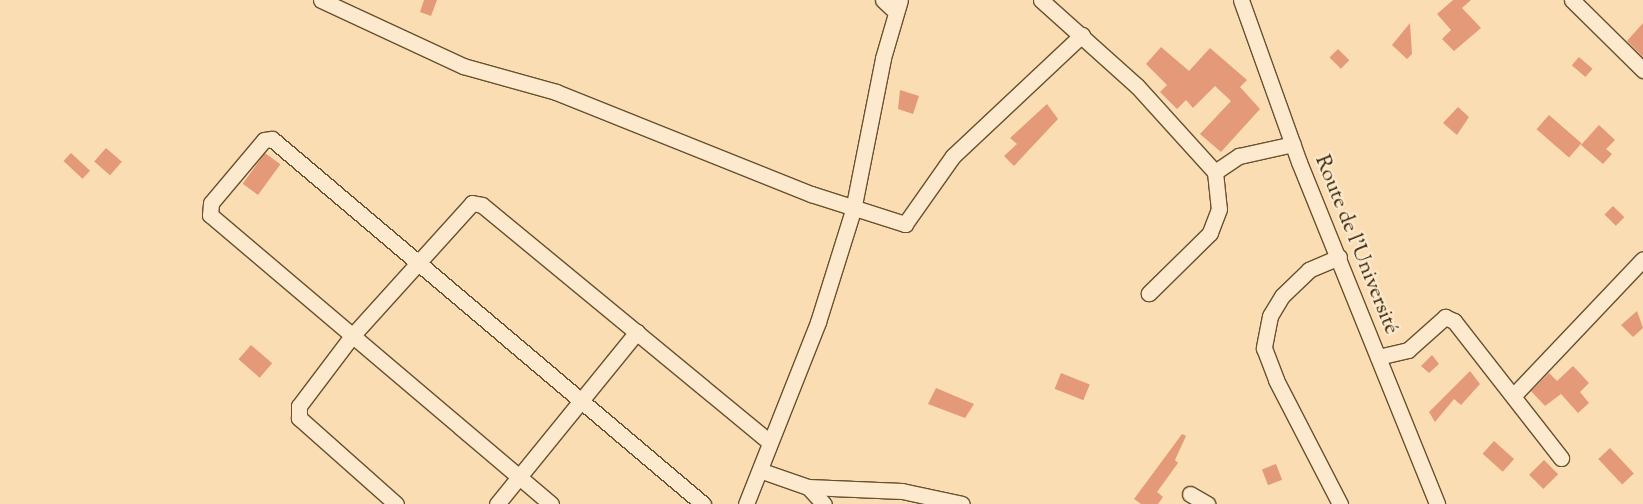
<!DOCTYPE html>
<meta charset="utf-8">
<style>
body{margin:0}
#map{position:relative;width:1643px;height:504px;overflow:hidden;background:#fbddb3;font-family:"Sorts Mill Goudy",serif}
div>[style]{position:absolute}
.building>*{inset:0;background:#e49978;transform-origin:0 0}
.roads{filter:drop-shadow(1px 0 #68512e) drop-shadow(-1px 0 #68512e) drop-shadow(0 1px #68512e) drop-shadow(0 -1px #68512e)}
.minor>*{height:15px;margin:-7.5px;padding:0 7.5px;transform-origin:7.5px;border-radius:7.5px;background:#fce9ce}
span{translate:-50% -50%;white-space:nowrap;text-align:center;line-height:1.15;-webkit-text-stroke:4.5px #fce9ce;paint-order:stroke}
.street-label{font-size:21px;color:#372202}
</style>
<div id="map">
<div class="building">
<i style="clip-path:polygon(424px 0,437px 0,431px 16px,420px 12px)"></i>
<i style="clip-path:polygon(1453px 0,1471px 0,1462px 8px,1481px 28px,1454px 51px,1442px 39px,1451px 30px,1437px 14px)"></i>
<i style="clip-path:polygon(1410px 23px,1412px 54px,1407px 59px,1392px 45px)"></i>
<i style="clip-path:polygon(1643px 23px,1643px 57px,1627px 41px)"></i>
<i style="clip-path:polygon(1161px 47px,1189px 71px,1210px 48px,1247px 80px,1240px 87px,1260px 109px,1221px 152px,1200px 134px,1231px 101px,1215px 86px,1193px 108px,1186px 100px,1177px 109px,1160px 92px,1167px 85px,1146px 64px)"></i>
<i style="left:1338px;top:49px;width:16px;height:12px;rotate:45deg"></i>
<i style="left:1579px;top:57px;width:18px;height:11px;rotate:41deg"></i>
<i style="clip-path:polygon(900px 90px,919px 96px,913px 114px,898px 109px)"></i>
<i style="clip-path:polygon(1047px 104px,1058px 119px,1014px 166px,1004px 156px,1017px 144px,1010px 138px)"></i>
<i style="clip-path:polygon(1458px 107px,1469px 117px,1457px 135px,1443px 123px)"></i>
<i style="left:1549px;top:115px;width:43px;height:19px;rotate:41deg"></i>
<i style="clip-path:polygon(1599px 125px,1615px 140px,1606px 149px,1612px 154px,1603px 164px,1581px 145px)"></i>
<i style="left:106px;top:148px;width:21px;height:18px;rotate:41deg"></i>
<i style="left:71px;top:153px;width:26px;height:11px;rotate:43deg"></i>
<i style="left:265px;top:153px;width:19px;height:38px;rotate:36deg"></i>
<i style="left:1613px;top:206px;width:16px;height:12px;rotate:45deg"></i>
<i style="clip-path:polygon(1637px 311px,1643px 328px,1633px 337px,1621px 325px)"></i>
<i style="left:251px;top:345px;width:28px;height:19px;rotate:41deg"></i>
<i style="clip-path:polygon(1432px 355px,1439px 364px,1429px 373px,1421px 366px)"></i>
<i style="clip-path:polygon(1573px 366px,1589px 383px,1580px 392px,1589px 403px,1578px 413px,1561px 394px,1545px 406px,1531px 391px,1549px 373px,1557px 381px)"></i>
<i style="clip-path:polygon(1470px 371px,1480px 384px,1461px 405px,1454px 399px,1435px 422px,1429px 412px)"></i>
<i style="left:1061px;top:373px;width:31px;height:17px;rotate:22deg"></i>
<i style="clip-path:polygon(936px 388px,974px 404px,965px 418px,928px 404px)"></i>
<i style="clip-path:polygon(1182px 434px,1186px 436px,1175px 460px,1178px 463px,1157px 492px,1163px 497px,1158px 504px,1141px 504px,1134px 499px)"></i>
<i style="left:1494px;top:441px;width:27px;height:17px;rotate:42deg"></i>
<i style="left:1610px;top:448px;width:35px;height:16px;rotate:47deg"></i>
<i style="left:1544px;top:460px;width:20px;height:21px;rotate:45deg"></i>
<i style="left:1276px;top:464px;width:17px;height:15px;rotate:69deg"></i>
</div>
<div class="roads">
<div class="minor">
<i style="left:321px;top:0;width:157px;rotate:24.9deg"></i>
<i style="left:463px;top:66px;width:97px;rotate:15.6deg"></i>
<i style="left:556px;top:92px;width:275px;rotate:21.8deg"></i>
<i style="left:811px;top:194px;width:99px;rotate:17.7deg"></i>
<i style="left:905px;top:224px;width:83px;rotate:-54.8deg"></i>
<i style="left:953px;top:156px;width:177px;rotate:-43.2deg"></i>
<i style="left:883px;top:0;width:16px;rotate:43deg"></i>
<i style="left:1041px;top:0;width:129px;rotate:41.9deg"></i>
<i style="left:1137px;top:86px;width:116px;rotate:47.8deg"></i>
<i style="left:1215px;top:172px;width:37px;rotate:84deg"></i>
<i style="left:1219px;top:209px;width:26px;rotate:111deg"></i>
<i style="left:1210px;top:233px;width:86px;rotate:135.5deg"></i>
<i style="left:1241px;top:0;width:172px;rotate:70.3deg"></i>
<i style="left:1299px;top:162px;width:369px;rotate:68deg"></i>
<i style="left:1572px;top:0;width:100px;rotate:44.6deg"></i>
<i style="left:1215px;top:172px;width:29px;rotate:-34deg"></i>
<i style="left:1239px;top:156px;width:55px;rotate:-12.5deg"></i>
<i style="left:1339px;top:257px;width:33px;rotate:157deg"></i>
<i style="left:1309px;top:270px;width:37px;rotate:136deg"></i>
<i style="left:1282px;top:296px;width:23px;rotate:121deg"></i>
<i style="left:1270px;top:316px;width:33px;rotate:101deg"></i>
<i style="left:1264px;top:348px;width:34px;rotate:69deg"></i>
<i style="left:1276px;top:380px;width:140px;rotate:62.7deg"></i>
<i style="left:1378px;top:357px;width:31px;rotate:-13deg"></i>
<i style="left:1408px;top:350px;width:50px;rotate:-41.7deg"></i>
<i style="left:1445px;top:317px;width:10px;rotate:24deg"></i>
<i style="left:1454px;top:321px;width:174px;rotate:52deg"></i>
<i style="left:1514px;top:395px;width:187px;rotate:-46.5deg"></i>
<i style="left:762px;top:471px;width:49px;rotate:19.2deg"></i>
<i style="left:808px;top:487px;width:94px;rotate:2.4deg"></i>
<i style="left:902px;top:491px;width:61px;rotate:12.2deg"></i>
<i style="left:808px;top:487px;width:23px;rotate:47deg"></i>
<i style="left:1190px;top:494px;width:20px;rotate:30deg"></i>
<i style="left:396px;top:504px;width:130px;rotate:-138.4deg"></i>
<i style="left:299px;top:418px;width:12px;rotate:-90deg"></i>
<i style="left:299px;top:406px;width:88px;rotate:-52.9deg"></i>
<i style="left:352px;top:336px;width:179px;rotate:-47.9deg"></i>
<i style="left:472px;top:203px;width:10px;rotate:11deg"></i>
<i style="left:482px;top:205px;width:372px;rotate:39.5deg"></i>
<i style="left:497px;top:504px;width:222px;rotate:-50.9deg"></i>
<i style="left:551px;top:504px;width:447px;rotate:-139.7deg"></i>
<i style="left:210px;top:215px;width:12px;rotate:-85deg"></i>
<i style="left:211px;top:203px;width:82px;rotate:-49.9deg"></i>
<i style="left:264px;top:140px;width:8px;rotate:-7deg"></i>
<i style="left:272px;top:139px;width:565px;rotate:40.26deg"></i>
<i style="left:746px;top:504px;width:196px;rotate:-68.4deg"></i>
<i style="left:818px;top:322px;width:117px;rotate:-72.6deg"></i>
<i style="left:853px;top:210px;width:155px;rotate:-78.8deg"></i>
<i style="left:883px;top:58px;width:60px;rotate:-73.7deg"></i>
</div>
</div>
<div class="street-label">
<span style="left:1356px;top:245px;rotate:68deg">Route de l'Université</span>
</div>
</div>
